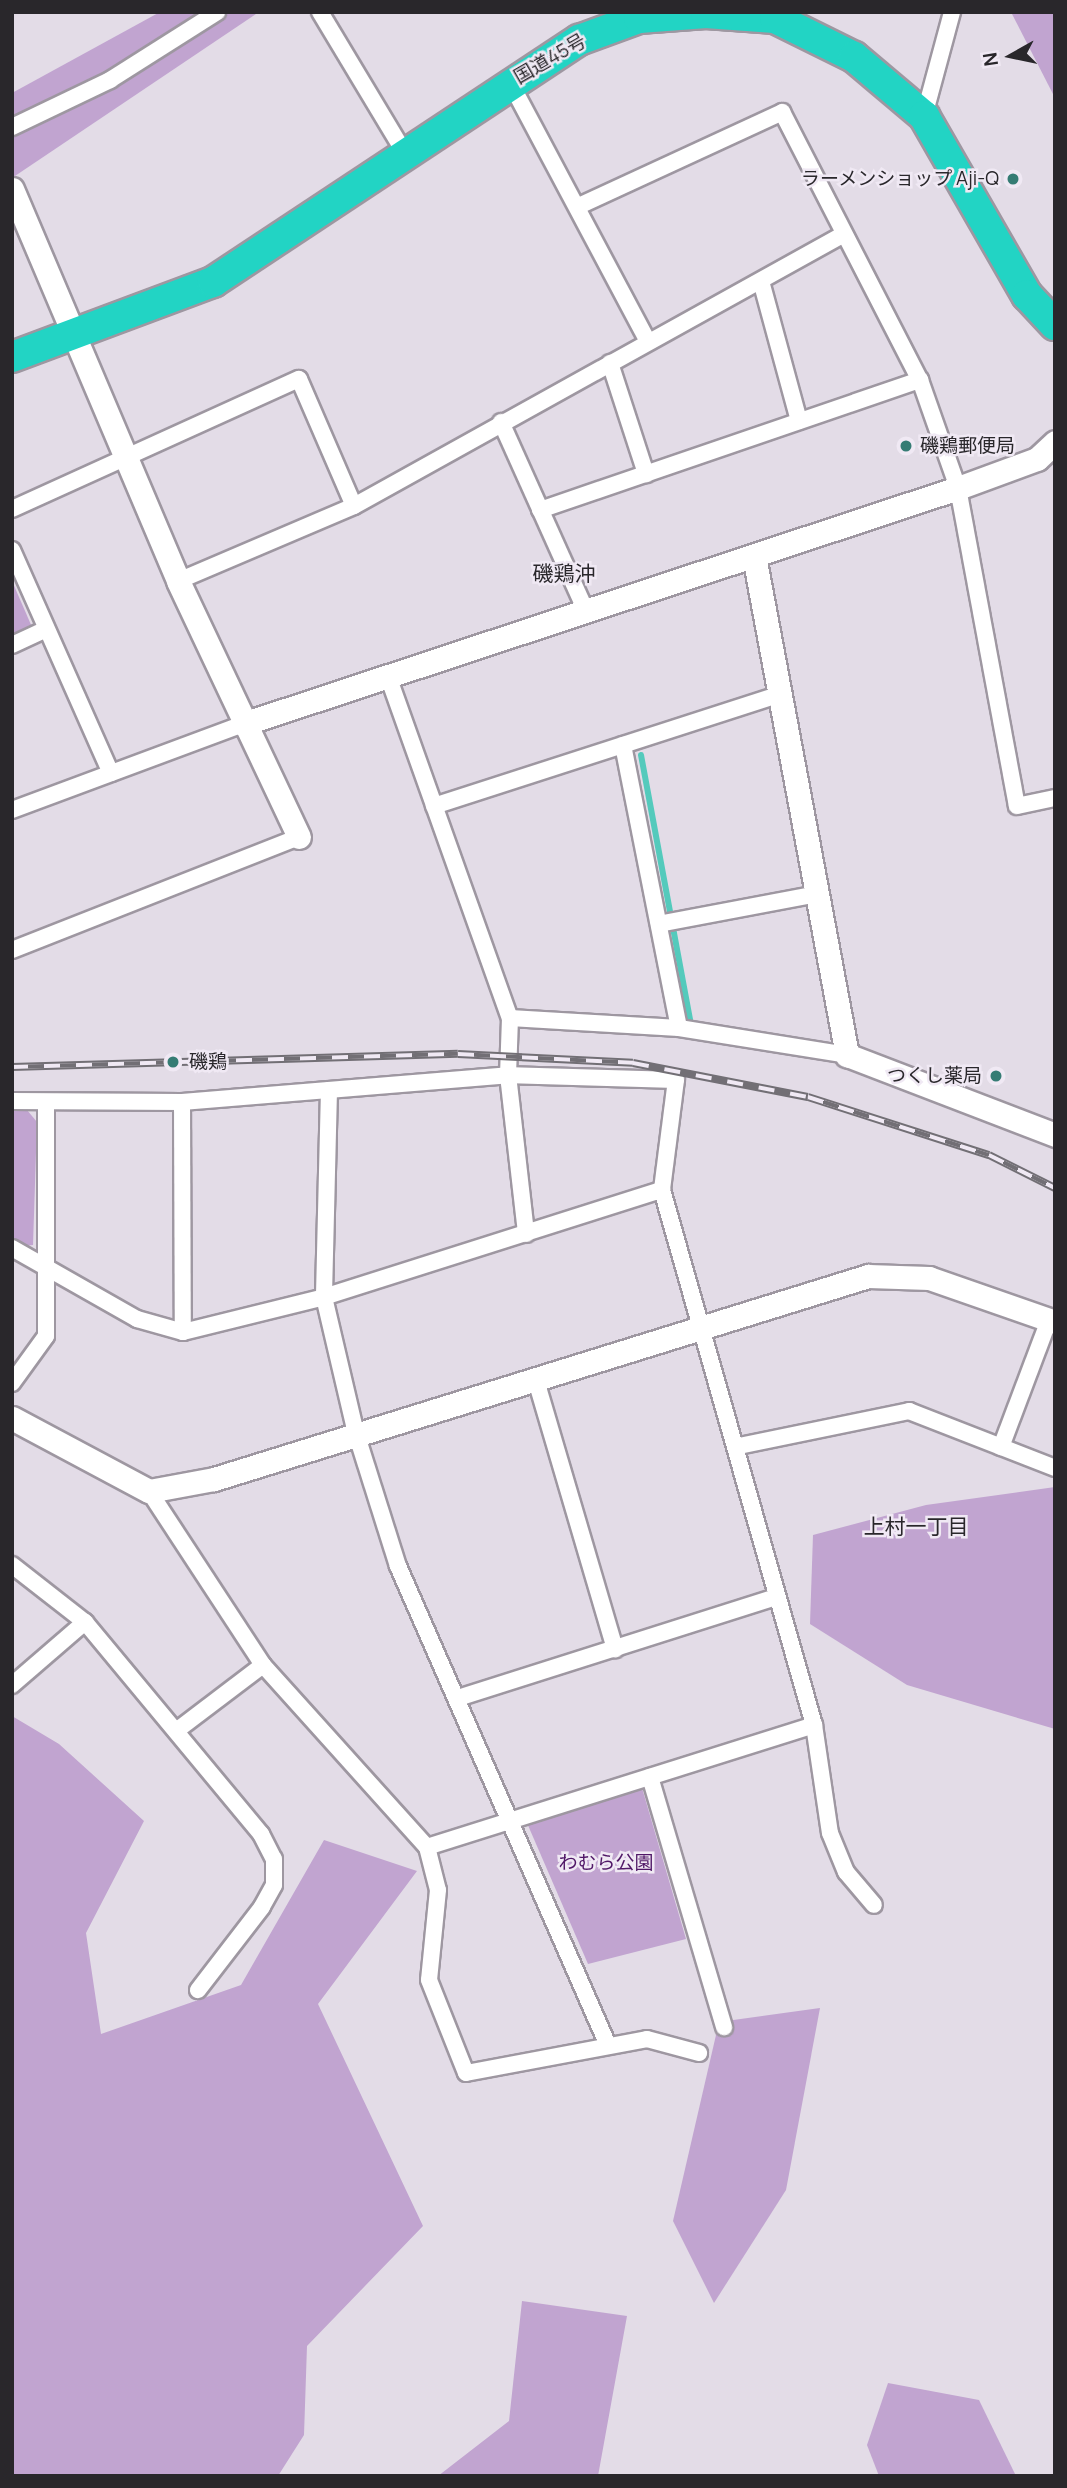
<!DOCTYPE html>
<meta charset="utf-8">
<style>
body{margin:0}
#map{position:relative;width:1067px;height:2488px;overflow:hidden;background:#e3dce7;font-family:Manrope,"Noto Sans JP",sans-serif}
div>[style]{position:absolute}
.green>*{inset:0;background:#c1a4d0}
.stream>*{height:6px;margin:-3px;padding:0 3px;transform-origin:3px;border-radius:3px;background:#54cabc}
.roads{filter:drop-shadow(2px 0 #9e97a1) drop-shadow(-2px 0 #9e97a1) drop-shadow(0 2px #9e97a1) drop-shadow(0 -2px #9e97a1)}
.street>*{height:16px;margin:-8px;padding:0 8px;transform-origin:8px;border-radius:8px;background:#fff}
.secondary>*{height:23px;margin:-11.5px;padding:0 11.5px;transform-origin:11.5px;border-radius:11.5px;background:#fff}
.highway>*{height:30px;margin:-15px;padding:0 15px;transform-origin:15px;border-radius:15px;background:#22d4c4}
.rail>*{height:8px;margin-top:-4px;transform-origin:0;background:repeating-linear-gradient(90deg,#f0e9f4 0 16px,#726f75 0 32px);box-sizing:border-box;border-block:2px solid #726f75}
.dots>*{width:19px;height:19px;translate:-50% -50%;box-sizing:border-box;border:4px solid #f0e9f4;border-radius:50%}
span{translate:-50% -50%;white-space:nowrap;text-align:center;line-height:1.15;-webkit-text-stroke:5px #f0e9f4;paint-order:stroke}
.street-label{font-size:19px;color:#29272b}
.poi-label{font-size:19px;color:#29272b}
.right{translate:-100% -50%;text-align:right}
.left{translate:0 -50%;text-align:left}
.park-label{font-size:19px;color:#501767}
.neighbourhood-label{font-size:21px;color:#29272b}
.frame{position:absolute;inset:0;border:14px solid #29272b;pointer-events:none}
.north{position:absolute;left:976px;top:21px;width:70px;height:70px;-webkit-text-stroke:5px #f0e9f4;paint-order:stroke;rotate:261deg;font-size:19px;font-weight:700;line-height:28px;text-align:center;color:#29272b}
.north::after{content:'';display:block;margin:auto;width:24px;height:32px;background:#29272b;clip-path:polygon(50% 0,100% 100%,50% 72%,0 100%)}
</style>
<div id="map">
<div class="green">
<i style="clip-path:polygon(160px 12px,259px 12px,12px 178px,12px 93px)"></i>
<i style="clip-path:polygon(1011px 12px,1055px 12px,1055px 98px)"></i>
<i style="clip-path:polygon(12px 581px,32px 627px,12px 636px)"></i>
<i style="clip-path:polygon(12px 1110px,27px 1110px,37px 1122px,33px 1245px,24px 1246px,12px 1240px)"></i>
<i style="clip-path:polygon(1055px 1487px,1055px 1729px,907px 1685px,810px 1624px,813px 1535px,926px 1505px)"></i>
<i style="clip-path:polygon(12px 1716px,59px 1744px,144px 1821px,86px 1933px,101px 2034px,241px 1985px,324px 1840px,417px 1871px,318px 2004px,423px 2226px,307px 2346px,304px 2435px,278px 2476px,12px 2476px)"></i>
<i style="clip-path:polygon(642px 1788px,686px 1939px,588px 1964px,527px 1823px)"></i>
<i style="clip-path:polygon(820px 2008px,786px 2190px,714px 2303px,673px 2221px,719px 2022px)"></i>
<i style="clip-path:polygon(522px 2301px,627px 2316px,598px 2476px,438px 2476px,509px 2421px)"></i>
<i style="clip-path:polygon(888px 2383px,979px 2400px,1016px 2476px,879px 2476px,867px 2445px)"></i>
</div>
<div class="stream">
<i style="left:641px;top:755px;width:274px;rotate:79.5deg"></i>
</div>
<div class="roads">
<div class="street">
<i style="left:320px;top:12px;width:167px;rotate:59deg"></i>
<i style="left:510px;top:82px;width:294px;rotate:62deg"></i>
<i style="left:924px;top:116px;width:108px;rotate:-74.9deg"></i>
<i style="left:12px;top:127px;width:109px;rotate:-25.6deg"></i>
<i style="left:110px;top:80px;width:127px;rotate:-32.4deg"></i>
<i style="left:579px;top:206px;width:224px;rotate:-24.8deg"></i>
<i style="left:782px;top:112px;width:301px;rotate:62.8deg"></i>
<i style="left:920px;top:380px;width:114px;rotate:70.6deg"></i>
<i style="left:958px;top:488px;width:323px;rotate:79.5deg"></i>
<i style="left:1017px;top:806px;width:39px;rotate:-12deg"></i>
<i style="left:761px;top:281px;width:145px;rotate:74.8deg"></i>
<i style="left:610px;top:363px;width:117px;rotate:72deg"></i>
<i style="left:501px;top:422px;width:207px;rotate:65.8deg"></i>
<i style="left:12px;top:509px;width:315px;rotate:-24.4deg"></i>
<i style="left:299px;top:379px;width:138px;rotate:66.6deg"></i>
<i style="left:540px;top:510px;width:402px;rotate:-18.9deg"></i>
<i style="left:12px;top:550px;width:244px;rotate:66.1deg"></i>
<i style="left:178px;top:581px;width:191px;rotate:-23.1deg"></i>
<i style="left:354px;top:506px;width:558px;rotate:-29.04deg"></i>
<i style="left:12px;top:645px;width:38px;rotate:-25deg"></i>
<i style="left:388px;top:676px;width:363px;rotate:70.4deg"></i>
<i style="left:510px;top:1018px;width:57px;rotate:92deg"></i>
<i style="left:508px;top:1075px;width:160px;rotate:83.5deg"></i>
<i style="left:623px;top:745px;width:288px;rotate:78.8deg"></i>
<i style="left:434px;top:806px;width:365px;rotate:-17.9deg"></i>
<i style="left:12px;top:810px;width:246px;rotate:-20.4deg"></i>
<i style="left:659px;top:924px;width:162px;rotate:-10.7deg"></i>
<i style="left:12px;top:950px;width:308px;rotate:-21.5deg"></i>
<i style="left:510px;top:1018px;width:169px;rotate:3.4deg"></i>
<i style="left:679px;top:1028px;width:170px;rotate:9.1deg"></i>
<i style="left:329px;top:1090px;width:207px;rotate:91.4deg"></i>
<i style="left:324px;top:1297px;width:140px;rotate:76.8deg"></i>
<i style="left:356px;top:1433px;width:139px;rotate:72.5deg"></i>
<i style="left:398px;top:1566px;width:521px;rotate:66.34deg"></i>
<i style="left:12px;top:1101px;width:170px;rotate:0.3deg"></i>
<i style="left:182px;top:1102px;width:327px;rotate:-4.7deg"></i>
<i style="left:508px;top:1075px;width:168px;rotate:1.7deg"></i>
<i style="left:676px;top:1080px;width:111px;rotate:97.3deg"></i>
<i style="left:662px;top:1190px;width:556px;rotate:74.14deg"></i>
<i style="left:814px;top:1725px;width:109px;rotate:81.6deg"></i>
<i style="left:830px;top:1833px;width:42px;rotate:67.7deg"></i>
<i style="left:846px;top:1872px;width:43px;rotate:49.7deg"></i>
<i style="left:182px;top:1102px;width:230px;rotate:89.8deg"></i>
<i style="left:12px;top:1248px;width:144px;rotate:29.6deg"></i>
<i style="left:137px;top:1319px;width:48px;rotate:15.8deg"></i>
<i style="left:183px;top:1332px;width:145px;rotate:-13.9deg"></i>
<i style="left:324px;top:1297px;width:355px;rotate:-17.6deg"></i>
<i style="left:535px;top:1377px;width:284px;rotate:73.6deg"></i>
<i style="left:12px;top:1383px;width:58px;rotate:-54.1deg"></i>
<i style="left:46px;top:1336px;width:234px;rotate:-90deg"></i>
<i style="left:739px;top:1446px;width:174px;rotate:-11.6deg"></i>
<i style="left:909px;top:1411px;width:157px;rotate:21.3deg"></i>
<i style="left:1001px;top:1447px;width:136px;rotate:-69.3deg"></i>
<i style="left:149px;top:1491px;width:208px;rotate:56.8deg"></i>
<i style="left:263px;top:1665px;width:245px;rotate:48deg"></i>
<i style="left:427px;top:1847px;width:44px;rotate:75.7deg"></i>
<i style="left:438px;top:1890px;width:90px;rotate:95.7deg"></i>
<i style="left:429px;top:1980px;width:100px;rotate:68.3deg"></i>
<i style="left:466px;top:2073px;width:184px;rotate:-10.6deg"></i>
<i style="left:647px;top:2039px;width:54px;rotate:15.1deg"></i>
<i style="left:12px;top:1565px;width:93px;rotate:38deg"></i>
<i style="left:85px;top:1622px;width:276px;rotate:50.3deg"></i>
<i style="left:261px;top:1834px;width:28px;rotate:63deg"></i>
<i style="left:274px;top:1859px;width:26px;rotate:90deg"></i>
<i style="left:274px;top:1885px;width:25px;rotate:119deg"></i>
<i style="left:262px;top:1907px;width:105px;rotate:127.6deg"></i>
<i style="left:12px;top:1685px;width:96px;rotate:-40.8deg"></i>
<i style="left:458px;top:1698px;width:331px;rotate:-17.6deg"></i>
<i style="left:176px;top:1731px;width:109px;rotate:-37.2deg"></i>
<i style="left:650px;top:1777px;width:261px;rotate:73.5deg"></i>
<i style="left:427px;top:1847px;width:406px;rotate:-17.5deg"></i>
</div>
<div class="secondary">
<i style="left:12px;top:189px;width:426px;rotate:67deg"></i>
<i style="left:178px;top:581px;width:283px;rotate:64.7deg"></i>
<i style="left:754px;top:556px;width:508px;rotate:79.44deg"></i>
<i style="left:847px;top:1055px;width:223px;rotate:21deg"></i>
<i style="left:243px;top:724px;width:753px;rotate:-18.27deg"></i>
<i style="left:958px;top:488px;width:84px;rotate:-20.2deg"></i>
<i style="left:1037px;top:459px;width:25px;rotate:-43deg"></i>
<i style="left:12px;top:1418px;width:155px;rotate:28.1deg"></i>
<i style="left:149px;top:1491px;width:66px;rotate:-10.5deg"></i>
<i style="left:214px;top:1479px;width:685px;rotate:-17.24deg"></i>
<i style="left:868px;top:1276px;width:61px;rotate:1.9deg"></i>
<i style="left:929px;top:1278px;width:133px;rotate:19.2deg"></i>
</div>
<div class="highway">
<i style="left:12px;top:357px;width:215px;rotate:-20.5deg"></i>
<i style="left:213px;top:282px;width:439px;rotate:-33.5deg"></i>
<i style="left:579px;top:40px;width:64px;rotate:-20.1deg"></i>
<i style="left:639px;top:18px;width:67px;rotate:-4.3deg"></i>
<i style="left:706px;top:13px;width:69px;rotate:4.1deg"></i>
<i style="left:775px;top:18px;width:88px;rotate:26.3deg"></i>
<i style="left:854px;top:57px;width:92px;rotate:40.1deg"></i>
<i style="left:924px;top:116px;width:207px;rotate:60.1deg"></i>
<i style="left:1027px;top:295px;width:41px;rotate:47deg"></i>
</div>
</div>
<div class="rail">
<i style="left:12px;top:1067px;width:446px;rotate:-1.7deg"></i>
<i style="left:458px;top:1054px;width:175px;rotate:2.9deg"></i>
<i style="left:633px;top:1063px;width:178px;rotate:11deg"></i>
<i style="left:808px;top:1097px;width:190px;rotate:17.8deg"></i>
<i style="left:989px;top:1155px;width:74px;rotate:26.6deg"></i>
</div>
<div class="dots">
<i style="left:1013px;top:179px;background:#357c74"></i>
<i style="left:906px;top:446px;background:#357c74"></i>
<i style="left:173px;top:1062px;background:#357c74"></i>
<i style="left:996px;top:1076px;background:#357c74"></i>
</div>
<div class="street-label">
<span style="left:550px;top:59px;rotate:-30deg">国道45号</span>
</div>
<div class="poi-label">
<span class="right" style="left:999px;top:179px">ラーメンショップ Aji-Q</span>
<span class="left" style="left:920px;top:446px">磯鶏郵便局</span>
<span class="left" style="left:189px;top:1062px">磯鶏</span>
<span class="right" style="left:982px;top:1076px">つくし薬局</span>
</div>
<div class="park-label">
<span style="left:606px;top:1863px">わむら公園</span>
</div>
<div class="neighbourhood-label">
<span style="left:564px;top:573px">磯鶏沖</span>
<span style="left:916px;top:1526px">上村一丁目</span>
</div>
<div class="frame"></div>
<div class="north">N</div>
</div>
